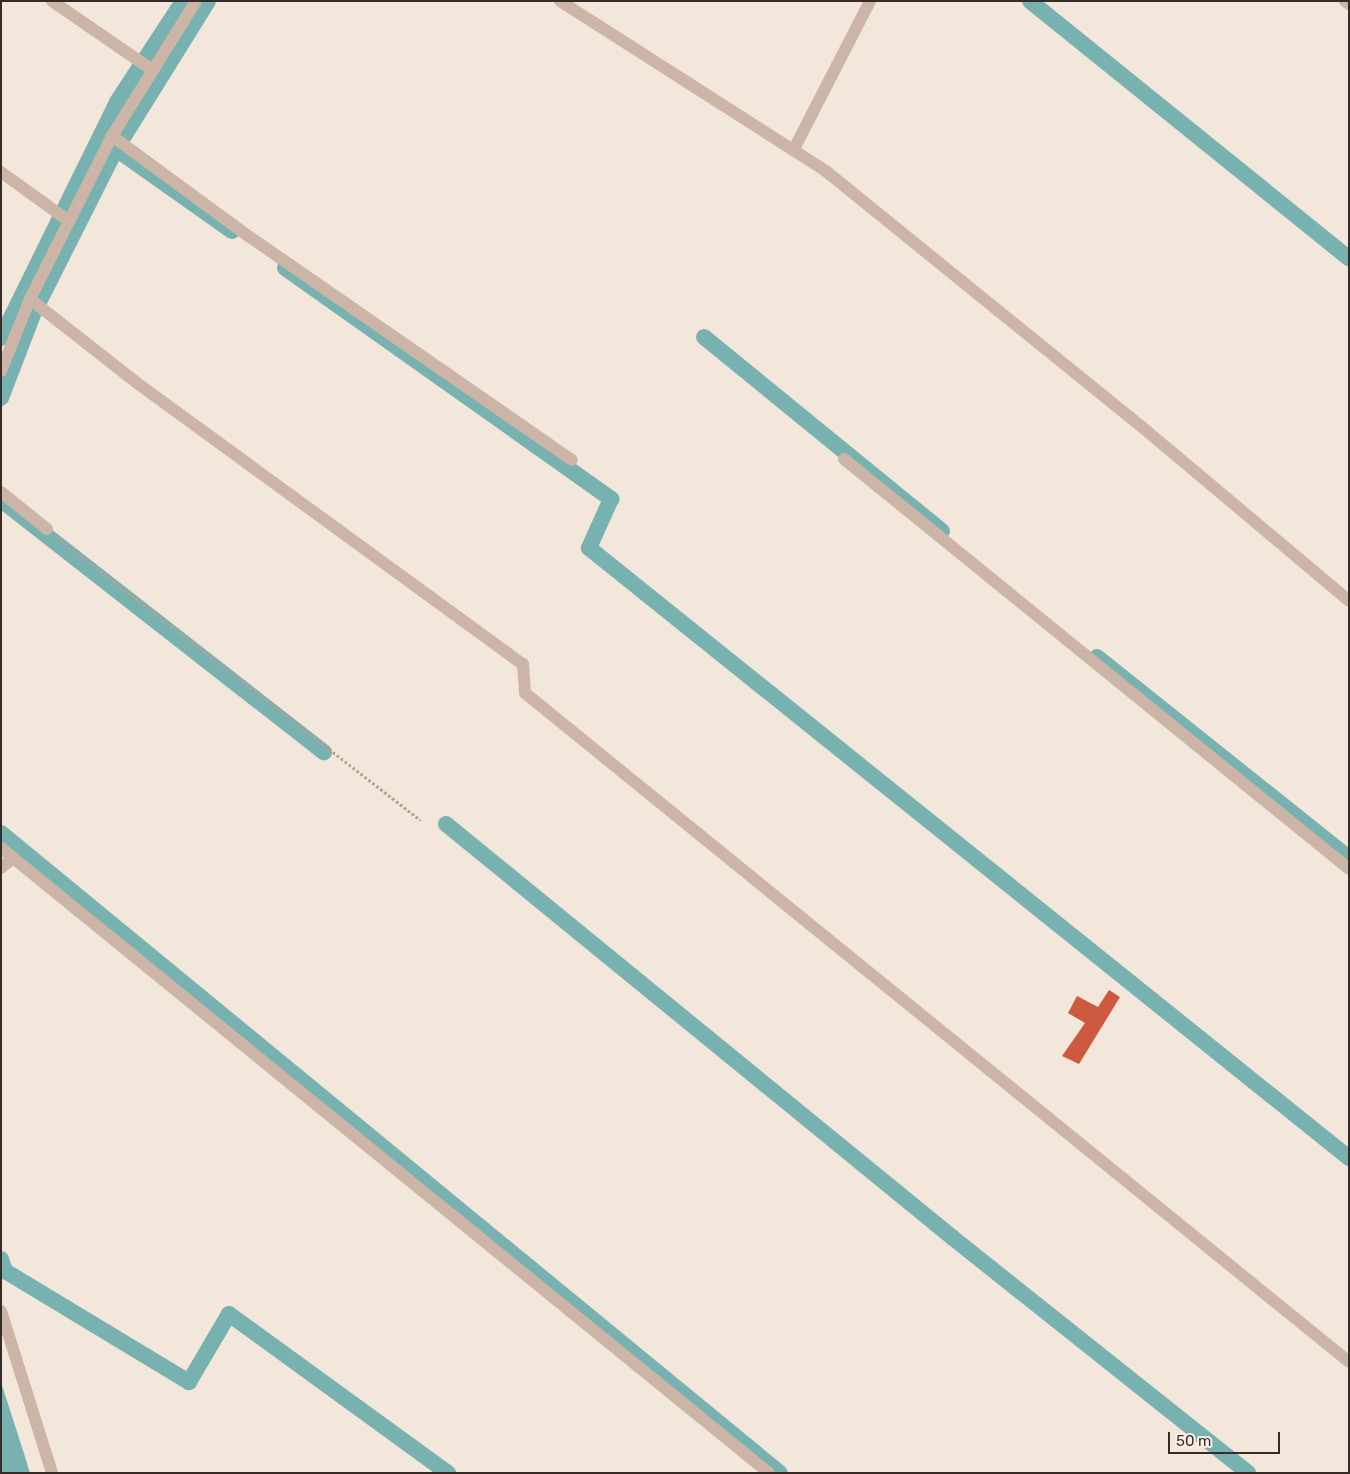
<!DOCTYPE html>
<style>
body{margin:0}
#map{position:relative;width:1350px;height:1474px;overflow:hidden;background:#f3e6db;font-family:Rubik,sans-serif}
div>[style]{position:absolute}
.water>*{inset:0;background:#78b2b0}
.canal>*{height:16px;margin:-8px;padding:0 8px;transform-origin:8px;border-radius:8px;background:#78b2b0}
.building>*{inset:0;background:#cc5940}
.path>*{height:2.5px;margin-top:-1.25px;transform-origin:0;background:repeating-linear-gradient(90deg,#b89f90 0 2.5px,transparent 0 5px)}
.minor>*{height:12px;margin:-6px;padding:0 6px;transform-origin:6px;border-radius:6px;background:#ccb5a6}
span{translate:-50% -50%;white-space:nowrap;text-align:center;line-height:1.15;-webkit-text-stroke:5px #faf0e7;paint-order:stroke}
.frame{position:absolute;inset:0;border:2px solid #372b27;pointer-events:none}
.scale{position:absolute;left:1168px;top:1432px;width:112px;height:22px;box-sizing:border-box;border:2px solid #372b27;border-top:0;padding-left:6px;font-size:15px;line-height:18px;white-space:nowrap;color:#372b27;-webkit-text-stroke:4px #faf0e7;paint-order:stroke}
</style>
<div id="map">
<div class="water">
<i style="clip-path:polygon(1px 1382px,26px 1460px,30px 1473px,1px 1473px)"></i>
</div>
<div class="canal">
<i style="left:1030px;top:1px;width:410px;rotate:38.9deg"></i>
<i style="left:116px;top:149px;width:142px;rotate:35.3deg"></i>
<i style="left:285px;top:268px;width:400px;rotate:35.3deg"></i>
<i style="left:611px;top:499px;width:54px;rotate:114.2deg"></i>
<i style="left:589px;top:548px;width:975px;rotate:38.75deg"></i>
<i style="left:704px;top:337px;width:307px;rotate:39.2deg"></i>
<i style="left:1px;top:338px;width:263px;rotate:-63.8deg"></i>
<i style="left:117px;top:102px;width:121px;rotate:-56.8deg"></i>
<i style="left:1px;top:398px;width:92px;rotate:-69deg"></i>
<i style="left:34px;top:312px;width:182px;rotate:-63.3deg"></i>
<i style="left:116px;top:149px;width:174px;rotate:-58.1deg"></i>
<i style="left:1px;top:500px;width:410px;rotate:38deg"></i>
<i style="left:1097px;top:657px;width:322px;rotate:38.6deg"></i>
<i style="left:446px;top:824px;width:655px;rotate:39.23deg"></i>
<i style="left:953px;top:1238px;width:377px;rotate:38.5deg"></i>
<i style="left:1px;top:833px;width:1008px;rotate:39.41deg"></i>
<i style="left:1px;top:1259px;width:13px;rotate:72deg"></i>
<i style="left:5px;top:1271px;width:215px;rotate:31.1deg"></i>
<i style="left:189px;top:1382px;width:79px;rotate:-59.5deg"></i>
<i style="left:229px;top:1314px;width:271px;rotate:36deg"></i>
</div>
<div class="building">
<i style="clip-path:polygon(1109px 990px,1120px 997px,1079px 1064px,1062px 1056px,1085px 1023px,1068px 1013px,1077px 996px,1098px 1007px)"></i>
</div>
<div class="path">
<i style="left:57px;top:537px;width:461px;rotate:37.9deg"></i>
</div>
<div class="minor">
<i style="left:52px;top:1px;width:120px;rotate:34.5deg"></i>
<i style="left:560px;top:1px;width:317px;rotate:32.6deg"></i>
<i style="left:827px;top:172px;width:405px;rotate:39deg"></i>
<i style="left:1142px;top:427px;width:270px;rotate:40deg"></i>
<i style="left:1345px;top:1px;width:5px;rotate:37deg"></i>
<i style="left:112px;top:136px;width:167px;rotate:36.3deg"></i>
<i style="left:247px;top:235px;width:395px;rotate:34.7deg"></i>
<i style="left:794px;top:149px;width:166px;rotate:-62.8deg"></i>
<i style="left:1px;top:172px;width:84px;rotate:35.8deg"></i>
<i style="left:30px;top:299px;width:136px;rotate:38.1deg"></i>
<i style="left:137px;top:383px;width:477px;rotate:36.1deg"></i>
<i style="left:523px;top:664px;width:29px;rotate:86deg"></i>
<i style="left:525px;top:693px;width:1061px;rotate:39.07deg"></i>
<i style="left:1px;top:371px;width:78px;rotate:-68.1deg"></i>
<i style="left:30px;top:299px;width:182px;rotate:-63.3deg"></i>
<i style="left:112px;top:136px;width:159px;rotate:-58.1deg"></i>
<i style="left:844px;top:459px;width:650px;rotate:39.07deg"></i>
<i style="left:1px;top:492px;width:59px;rotate:38.8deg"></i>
<i style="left:1px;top:848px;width:990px;rotate:39.14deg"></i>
<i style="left:1px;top:868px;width:16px;rotate:-40deg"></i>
<i style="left:1px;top:1311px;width:170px;rotate:72.5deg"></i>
</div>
<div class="frame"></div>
<div class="scale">50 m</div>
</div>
